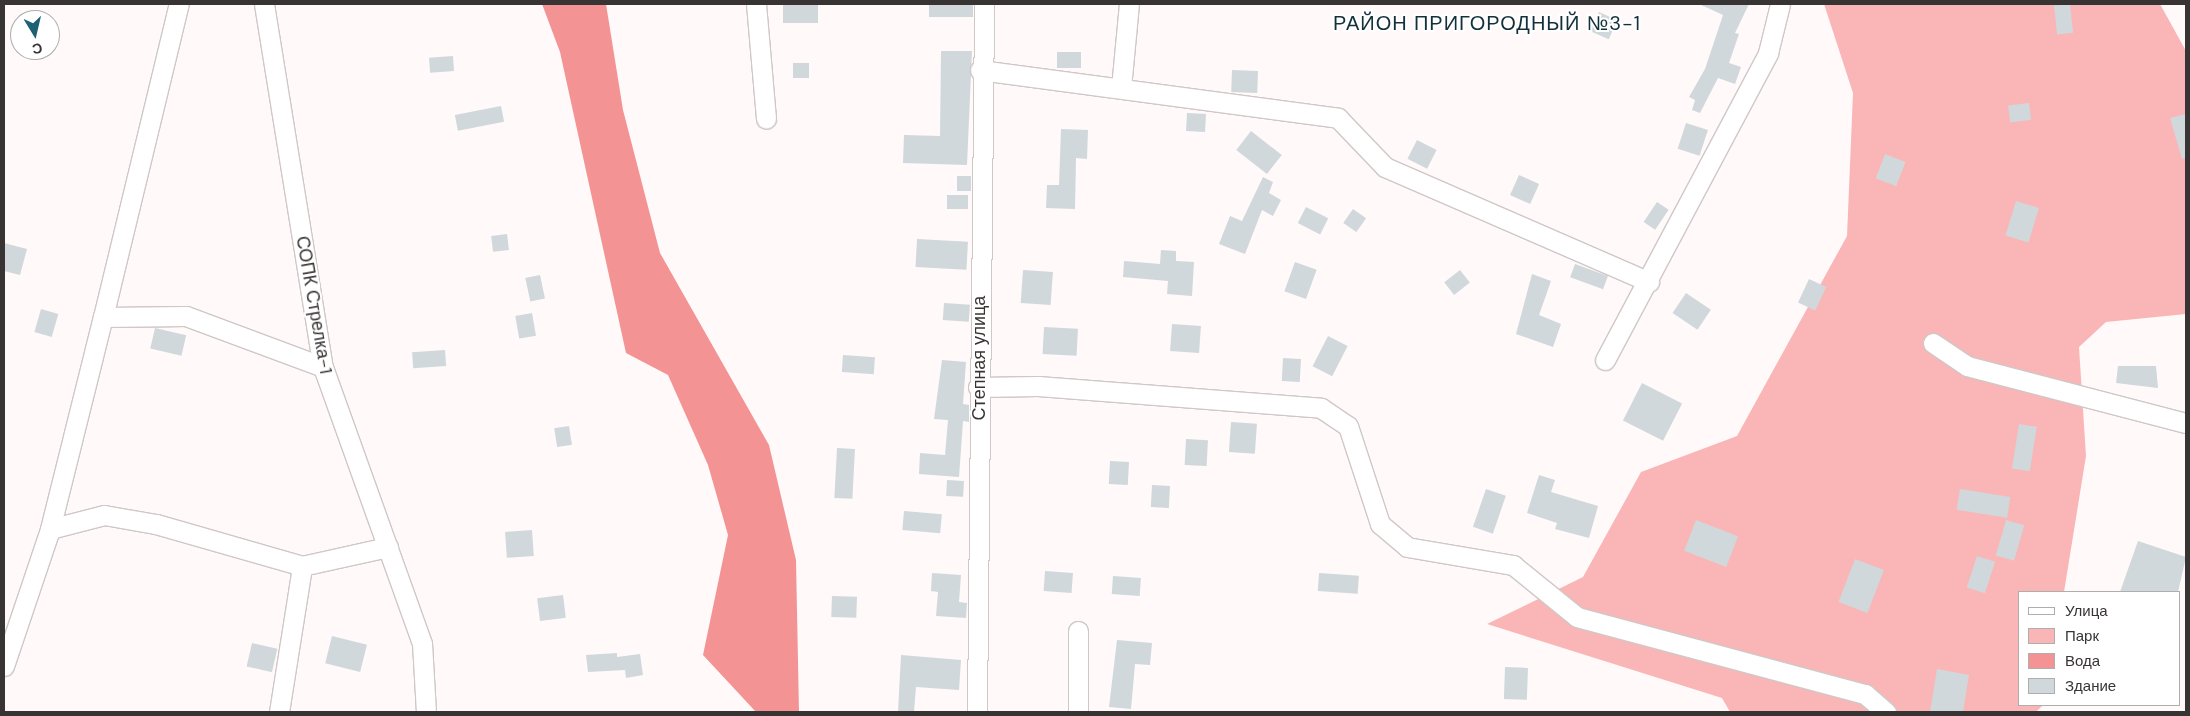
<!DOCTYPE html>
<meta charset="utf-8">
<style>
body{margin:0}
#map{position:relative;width:2190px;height:716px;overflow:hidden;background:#fff9f9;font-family:"DM Sans",sans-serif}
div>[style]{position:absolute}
.green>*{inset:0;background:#fab6b6}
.water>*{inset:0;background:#f49394}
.building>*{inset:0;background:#d0d8db;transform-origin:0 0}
.roads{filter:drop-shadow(1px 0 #d0c7c7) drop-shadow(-1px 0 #d0c7c7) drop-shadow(0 1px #d0c7c7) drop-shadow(0 -1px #d0c7c7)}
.minor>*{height:19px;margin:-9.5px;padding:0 9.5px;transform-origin:9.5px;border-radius:9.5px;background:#fff}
span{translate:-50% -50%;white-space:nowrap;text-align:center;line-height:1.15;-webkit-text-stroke:4px #fff;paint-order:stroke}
.street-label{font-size:18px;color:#383434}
.quarter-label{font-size:20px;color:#12313b;letter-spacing:1px}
.frame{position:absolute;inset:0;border:5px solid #383434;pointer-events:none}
.legend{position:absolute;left:2018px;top:591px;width:162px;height:115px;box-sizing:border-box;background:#fff;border:1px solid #afaeae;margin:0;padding:6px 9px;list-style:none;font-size:15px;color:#383434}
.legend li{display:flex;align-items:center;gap:10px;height:25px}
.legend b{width:25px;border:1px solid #afaeae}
.north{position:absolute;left:10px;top:10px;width:50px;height:50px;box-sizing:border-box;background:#fff;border:1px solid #afaeae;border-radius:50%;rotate:171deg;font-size:14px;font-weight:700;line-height:20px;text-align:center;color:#383434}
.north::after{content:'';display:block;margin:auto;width:18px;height:22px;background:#1e6174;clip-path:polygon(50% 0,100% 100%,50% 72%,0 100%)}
</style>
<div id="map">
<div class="green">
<i style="clip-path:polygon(1824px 4px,2160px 4px,2186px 51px,2186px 314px,2106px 322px,2079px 347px,2086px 456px,2064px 592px,2019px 592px,2019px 705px,2043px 705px,2036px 712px,1730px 712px,1722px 698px,1487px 624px,1583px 577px,1641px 472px,1737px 436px,1847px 236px,1853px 93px)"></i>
</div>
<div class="water">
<i style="clip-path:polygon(542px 4px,606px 4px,623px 110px,660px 253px,769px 445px,796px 560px,799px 712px,756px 712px,703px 655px,728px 535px,708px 465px,668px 375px,626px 353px,560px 52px)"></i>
</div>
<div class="building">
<i style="left:783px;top:4px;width:35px;height:19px"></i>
<i style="left:929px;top:4px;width:44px;height:13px"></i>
<i style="clip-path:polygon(1699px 4px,1749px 4px,1735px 33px,1739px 34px,1729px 63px,1741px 67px,1735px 84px,1718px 78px,1700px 113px,1692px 110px,1695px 100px,1689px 97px,1705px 69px,1723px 15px)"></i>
<i style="left:2070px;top:4px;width:29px;height:16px;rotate:84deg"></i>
<i style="left:1599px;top:12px;width:20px;height:21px;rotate:24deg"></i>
<i style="clip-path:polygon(941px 51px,972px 51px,967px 165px,903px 163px,904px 135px,940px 136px)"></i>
<i style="left:1057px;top:52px;width:24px;height:16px"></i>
<i style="left:453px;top:56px;width:15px;height:24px;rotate:86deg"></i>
<i style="left:793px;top:63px;width:16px;height:15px"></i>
<i style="left:1232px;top:70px;width:26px;height:22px;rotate:2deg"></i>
<i style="left:2029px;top:103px;width:17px;height:21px;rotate:83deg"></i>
<i style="left:501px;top:106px;width:16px;height:47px;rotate:79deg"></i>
<i style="left:1187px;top:113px;width:19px;height:18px;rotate:3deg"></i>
<i style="clip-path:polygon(2186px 114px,2186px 158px,2182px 159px,2170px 118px)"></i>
<i style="left:1686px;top:123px;width:23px;height:27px;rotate:18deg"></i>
<i style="clip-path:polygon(1061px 129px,1088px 130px,1087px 159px,1076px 158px,1075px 209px,1046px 208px,1047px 185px,1059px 185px)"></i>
<i style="left:1251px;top:131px;width:39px;height:24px;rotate:38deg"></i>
<i style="left:1417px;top:140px;width:22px;height:21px;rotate:27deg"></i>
<i style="left:1885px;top:154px;width:22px;height:26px;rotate:21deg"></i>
<i style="left:1519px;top:175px;width:22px;height:22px;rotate:24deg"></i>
<i style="left:957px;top:176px;width:14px;height:15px"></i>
<i style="clip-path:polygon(1263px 177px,1273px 182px,1269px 193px,1281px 200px,1273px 216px,1262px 210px,1245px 254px,1219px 244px,1230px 216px,1242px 221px)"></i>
<i style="left:947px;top:195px;width:21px;height:14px"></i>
<i style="left:2016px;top:201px;width:24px;height:36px;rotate:17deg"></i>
<i style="left:1657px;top:202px;width:14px;height:24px;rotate:34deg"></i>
<i style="left:1306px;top:207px;width:25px;height:18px;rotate:27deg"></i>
<i style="left:1353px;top:209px;width:16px;height:17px;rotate:35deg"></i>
<i style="left:507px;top:234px;width:16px;height:16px;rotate:83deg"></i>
<i style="left:917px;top:239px;width:51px;height:28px;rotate:3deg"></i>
<i style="clip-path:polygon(4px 243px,27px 249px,20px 275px,4px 271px)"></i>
<i style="clip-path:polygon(1161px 250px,1176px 251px,1176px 261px,1194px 262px,1192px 296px,1167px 294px,1168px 281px,1123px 277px,1124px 261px,1160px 264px)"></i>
<i style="left:1295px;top:262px;width:23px;height:31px;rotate:20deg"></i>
<i style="left:1575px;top:264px;width:35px;height:14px;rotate:20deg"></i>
<i style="left:1023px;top:270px;width:30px;height:33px;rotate:4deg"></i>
<i style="left:1460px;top:270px;width:16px;height:20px;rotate:52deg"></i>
<i style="clip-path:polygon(1532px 274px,1551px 281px,1539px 315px,1561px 324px,1553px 347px,1516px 334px)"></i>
<i style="left:540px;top:275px;width:24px;height:15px;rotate:78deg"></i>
<i style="left:1809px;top:279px;width:19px;height:26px;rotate:25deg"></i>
<i style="left:1686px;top:293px;width:30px;height:24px;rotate:34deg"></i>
<i style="left:944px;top:303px;width:26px;height:17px;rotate:4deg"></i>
<i style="left:41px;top:309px;width:18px;height:24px;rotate:16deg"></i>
<i style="left:532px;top:313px;width:23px;height:17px;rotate:80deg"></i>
<i style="left:1172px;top:324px;width:29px;height:27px;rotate:4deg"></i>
<i style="left:1044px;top:327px;width:34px;height:27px;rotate:3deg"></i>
<i style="left:155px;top:328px;width:32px;height:21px;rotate:13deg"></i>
<i style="left:1328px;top:336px;width:22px;height:34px;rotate:27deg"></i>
<i style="left:445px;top:350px;width:16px;height:33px;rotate:86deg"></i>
<i style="left:843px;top:355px;width:32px;height:17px;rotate:4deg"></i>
<i style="left:1283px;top:358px;width:18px;height:23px;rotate:3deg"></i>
<i style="clip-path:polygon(942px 360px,966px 362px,963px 404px,969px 405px,969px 422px,963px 421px,959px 477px,919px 474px,920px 453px,945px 455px,948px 420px,934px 419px)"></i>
<i style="clip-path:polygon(2118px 366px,2156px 366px,2158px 388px,2116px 383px)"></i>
<i style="left:1642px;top:383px;width:45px;height:42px;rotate:27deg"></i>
<i style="left:1231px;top:422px;width:26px;height:30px;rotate:4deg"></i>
<i style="left:2019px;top:424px;width:18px;height:45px;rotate:9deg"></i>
<i style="left:569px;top:426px;width:19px;height:15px;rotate:81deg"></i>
<i style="left:1186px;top:439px;width:22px;height:26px;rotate:3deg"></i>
<i style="left:837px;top:448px;width:18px;height:50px;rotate:3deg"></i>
<i style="left:1110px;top:461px;width:19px;height:23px;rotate:3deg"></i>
<i style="clip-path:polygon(1539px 475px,1555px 480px,1551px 492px,1598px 506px,1589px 538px,1555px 529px,1557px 523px,1527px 513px)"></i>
<i style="left:947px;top:480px;width:17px;height:16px;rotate:3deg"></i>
<i style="left:1152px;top:485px;width:18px;height:22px;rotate:3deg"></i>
<i style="left:1486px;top:489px;width:21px;height:40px;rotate:19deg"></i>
<i style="left:1960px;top:489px;width:51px;height:21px;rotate:9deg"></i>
<i style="left:904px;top:511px;width:38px;height:19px;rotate:5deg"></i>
<i style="left:1696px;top:520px;width:45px;height:33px;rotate:21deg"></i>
<i style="left:2006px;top:520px;width:19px;height:37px;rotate:16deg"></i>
<i style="left:532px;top:530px;width:26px;height:27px;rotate:86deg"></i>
<i style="clip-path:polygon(2138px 541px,2186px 557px,2178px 592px,2120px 592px)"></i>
<i style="left:1977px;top:556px;width:19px;height:33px;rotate:18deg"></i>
<i style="left:1855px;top:559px;width:31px;height:46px;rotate:21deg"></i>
<i style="left:1045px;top:571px;width:28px;height:20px;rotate:4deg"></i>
<i style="clip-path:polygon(932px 573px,961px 575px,959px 602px,967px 603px,966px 618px,936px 616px,938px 592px,931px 591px)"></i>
<i style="left:1319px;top:573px;width:40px;height:18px;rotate:4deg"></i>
<i style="left:1113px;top:576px;width:28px;height:18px;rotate:4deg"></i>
<i style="left:563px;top:595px;width:23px;height:26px;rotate:83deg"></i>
<i style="left:832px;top:596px;width:25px;height:21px;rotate:2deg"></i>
<i style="left:332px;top:636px;width:36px;height:28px;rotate:14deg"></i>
<i style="clip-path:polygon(1117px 640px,1152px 643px,1150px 665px,1135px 664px,1131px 709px,1109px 707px)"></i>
<i style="left:252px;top:643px;width:26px;height:24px;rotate:13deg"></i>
<i style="clip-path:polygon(617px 653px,617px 657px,640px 654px,643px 675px,626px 678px,625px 670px,588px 672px,586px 655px)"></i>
<i style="clip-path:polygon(901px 655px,961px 660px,959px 690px,916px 687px,914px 712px,898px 712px)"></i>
<i style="left:1505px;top:667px;width:23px;height:32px;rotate:2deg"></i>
<i style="clip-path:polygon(1937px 669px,1969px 675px,1963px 712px,1930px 712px)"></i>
</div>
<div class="roads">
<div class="minor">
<i style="left:264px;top:4px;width:368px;rotate:80.8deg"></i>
<i style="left:323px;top:367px;width:293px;rotate:70.3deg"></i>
<i style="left:422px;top:643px;width:69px;rotate:86.7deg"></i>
<i style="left:756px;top:4px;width:115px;rotate:85deg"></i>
<i style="left:980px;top:70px;width:361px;rotate:7.6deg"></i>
<i style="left:1338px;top:118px;width:68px;rotate:46.2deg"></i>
<i style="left:1385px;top:167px;width:288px;rotate:23.5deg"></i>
<i style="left:1121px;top:88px;width:84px;rotate:-84.6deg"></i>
<i style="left:103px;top:317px;width:322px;rotate:-76.4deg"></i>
<i style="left:1933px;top:343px;width:41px;rotate:34.1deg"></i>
<i style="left:1967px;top:366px;width:226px;rotate:14.6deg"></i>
<i style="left:1605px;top:360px;width:348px;rotate:-62deg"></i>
<i style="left:1768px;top:53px;width:50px;rotate:-76.2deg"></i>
<i style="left:978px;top:387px;width:60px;rotate:-1deg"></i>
<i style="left:1038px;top:386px;width:284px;rotate:4.4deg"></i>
<i style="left:1321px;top:408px;width:32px;rotate:34deg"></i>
<i style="left:1348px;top:426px;width:103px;rotate:71.9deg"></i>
<i style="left:1380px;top:524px;width:35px;rotate:40deg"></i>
<i style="left:1407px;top:547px;width:108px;rotate:9.6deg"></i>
<i style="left:1513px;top:565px;width:82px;rotate:39.1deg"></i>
<i style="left:1577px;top:617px;width:298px;rotate:15deg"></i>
<i style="left:1865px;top:694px;width:28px;rotate:41deg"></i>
<i style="left:50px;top:529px;width:56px;rotate:-14.5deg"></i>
<i style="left:104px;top:515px;width:53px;rotate:9.8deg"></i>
<i style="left:156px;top:524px;width:152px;rotate:16deg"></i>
<i style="left:4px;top:666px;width:145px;rotate:-71.4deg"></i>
<i style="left:50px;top:529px;width:219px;rotate:-76deg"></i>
<i style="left:103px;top:317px;width:83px;rotate:-0.7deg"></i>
<i style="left:186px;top:316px;width:146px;rotate:20.4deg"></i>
<i style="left:279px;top:712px;width:148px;rotate:-81deg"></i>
<i style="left:302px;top:566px;width:88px;rotate:-12.5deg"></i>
<i style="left:977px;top:712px;width:708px;rotate:-89.43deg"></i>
<i style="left:1078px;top:712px;width:81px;rotate:-90deg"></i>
</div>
</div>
<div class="street-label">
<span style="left:314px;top:305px;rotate:80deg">СОПК Стрелка-1</span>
<span style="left:979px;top:358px;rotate:-90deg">Степная улица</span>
</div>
<div class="quarter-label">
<span style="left:1487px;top:23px">РАЙОН ПРИГОРОДНЫЙ №3-1</span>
</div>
<div class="frame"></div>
<ul class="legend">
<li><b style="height:6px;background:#fff"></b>Улица</li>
<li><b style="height:14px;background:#fab6b6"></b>Парк</li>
<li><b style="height:14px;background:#f49394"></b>Вода</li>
<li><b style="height:14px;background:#d0d8db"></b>Здание</li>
</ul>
<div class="north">С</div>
</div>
